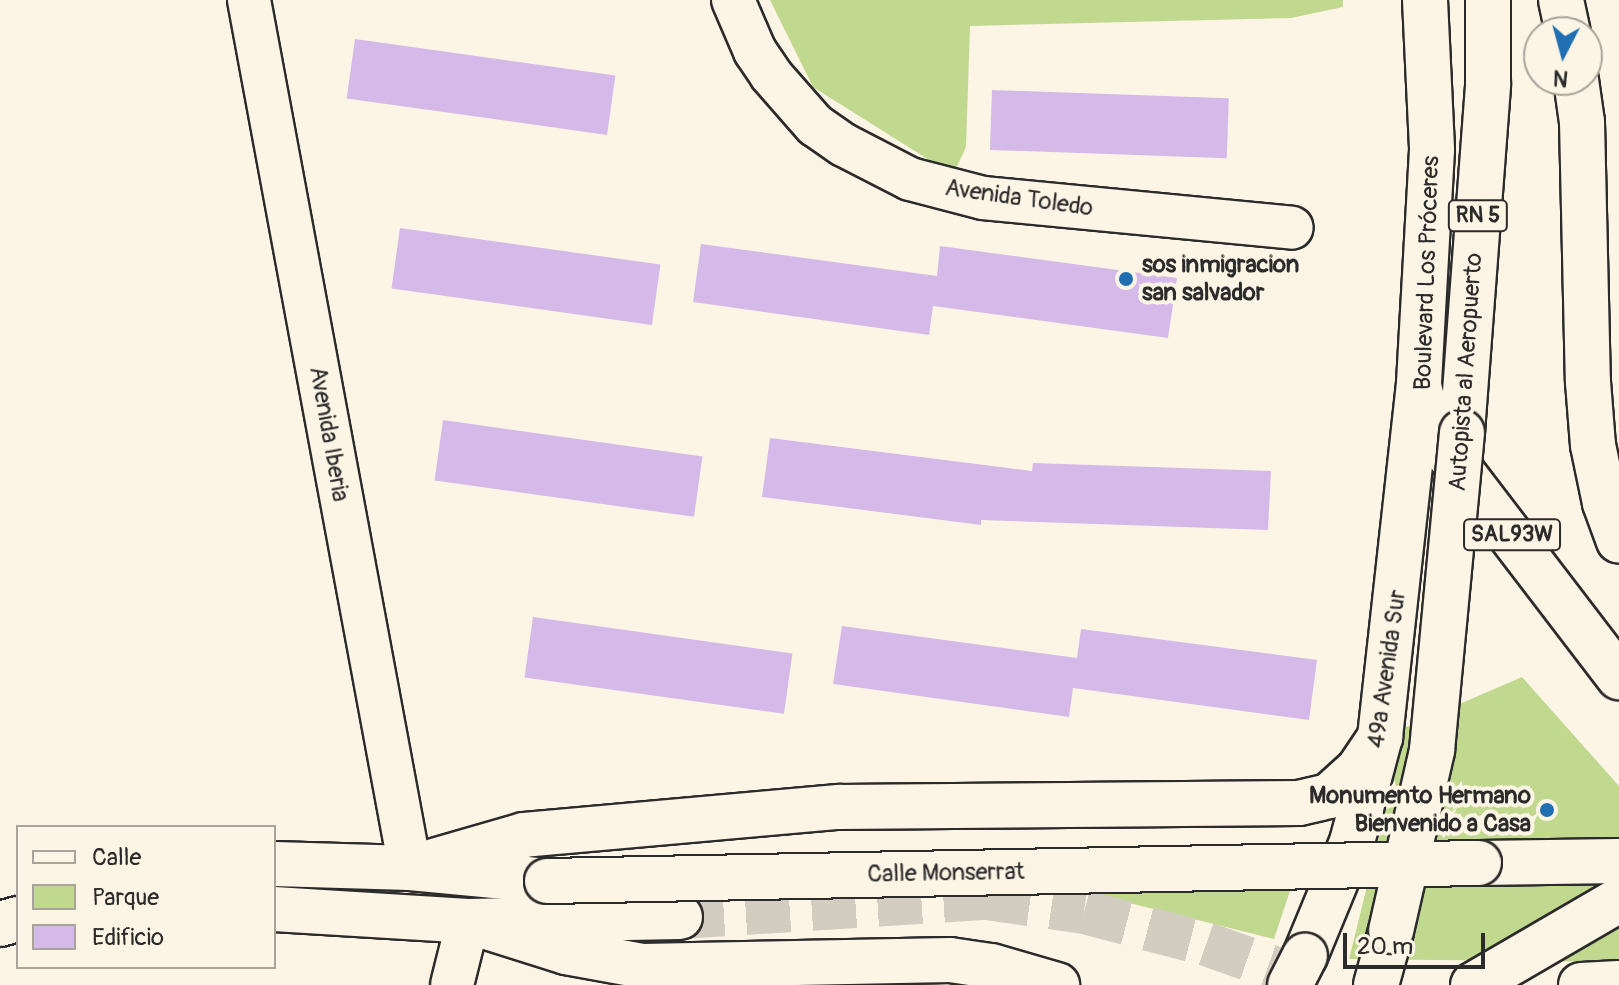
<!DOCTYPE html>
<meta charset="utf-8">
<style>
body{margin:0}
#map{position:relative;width:1619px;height:985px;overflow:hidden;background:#fcf5e5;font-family:Pangolin,sans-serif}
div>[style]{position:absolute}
.green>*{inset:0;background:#c1d88f}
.building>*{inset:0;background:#d5bae9;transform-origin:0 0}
.secondary-tunnel>*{height:44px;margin-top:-22px;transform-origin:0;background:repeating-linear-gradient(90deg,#d2cdc0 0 44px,transparent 0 66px)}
.roads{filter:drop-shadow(2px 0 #2b2b2b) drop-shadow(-2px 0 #2b2b2b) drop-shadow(0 2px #2b2b2b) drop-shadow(0 -2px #2b2b2b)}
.street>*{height:42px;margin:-21px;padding:0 21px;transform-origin:21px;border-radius:21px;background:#fcf5e5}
.secondary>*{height:44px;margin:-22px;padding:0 22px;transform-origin:22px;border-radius:22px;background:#fcf5e5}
.primary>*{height:44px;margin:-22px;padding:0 22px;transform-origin:22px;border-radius:22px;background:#fcf5e5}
.highway>*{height:44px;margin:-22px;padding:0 22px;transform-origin:22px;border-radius:22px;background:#fcf5e5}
.bridges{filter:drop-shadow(2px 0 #2b2b2b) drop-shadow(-2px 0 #2b2b2b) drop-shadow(0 2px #2b2b2b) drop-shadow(0 -2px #2b2b2b)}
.secondary-bridge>*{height:44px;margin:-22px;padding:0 22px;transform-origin:22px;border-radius:22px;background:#fcf5e5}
.primary-bridge>*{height:44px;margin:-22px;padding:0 22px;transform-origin:22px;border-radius:22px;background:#fcf5e5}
.dots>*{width:22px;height:22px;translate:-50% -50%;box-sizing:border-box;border:4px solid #fcf5e5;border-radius:50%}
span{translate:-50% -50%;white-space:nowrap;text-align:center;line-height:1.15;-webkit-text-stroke:8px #fcf5e5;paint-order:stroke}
.shield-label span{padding:2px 6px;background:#fcf5e5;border:2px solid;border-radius:6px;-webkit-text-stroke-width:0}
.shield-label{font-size:22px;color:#2b2b2b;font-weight:700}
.street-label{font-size:24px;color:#2b2b2b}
.poi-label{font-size:24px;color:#2b2b2b;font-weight:700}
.left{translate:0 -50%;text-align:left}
.right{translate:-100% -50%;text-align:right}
.legend{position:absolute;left:16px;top:825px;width:260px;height:144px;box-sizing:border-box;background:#fcf5e5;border:2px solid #a8a49b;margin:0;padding:10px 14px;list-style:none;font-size:24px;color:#2b2b2b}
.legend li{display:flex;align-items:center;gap:16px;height:40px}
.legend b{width:40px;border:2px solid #a8a49b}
.north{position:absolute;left:1523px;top:16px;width:80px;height:80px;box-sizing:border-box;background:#fcf5e5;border:2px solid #a8a49b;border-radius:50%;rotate:186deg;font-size:22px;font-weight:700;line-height:32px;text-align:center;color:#2b2b2b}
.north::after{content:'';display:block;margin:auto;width:28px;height:36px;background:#1f6fb2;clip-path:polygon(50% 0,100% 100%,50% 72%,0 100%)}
.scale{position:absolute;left:1343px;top:933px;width:142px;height:36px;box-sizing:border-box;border:4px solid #2b2b2b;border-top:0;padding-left:10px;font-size:24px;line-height:28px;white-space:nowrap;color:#2b2b2b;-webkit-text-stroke:6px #fcf5e5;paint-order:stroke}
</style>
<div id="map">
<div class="green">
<i style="clip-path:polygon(770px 0,1343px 0,1343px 7px,1291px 18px,970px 26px,966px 147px,953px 175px,813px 87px)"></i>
<i style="clip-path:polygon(1522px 677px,1619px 786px,1619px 962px,1349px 959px,1378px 842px,1397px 731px)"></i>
<i style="clip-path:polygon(1294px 879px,1274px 939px,1057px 885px)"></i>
</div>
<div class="building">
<i style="left:355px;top:39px;width:263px;height:60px;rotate:8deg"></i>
<i style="left:992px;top:90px;width:237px;height:60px;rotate:2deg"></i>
<i style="left:400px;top:228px;width:263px;height:61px;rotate:8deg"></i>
<i style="clip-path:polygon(701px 244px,937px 276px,940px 246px,1177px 278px,1168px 338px,933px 306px,929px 335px,693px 302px)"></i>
<i style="left:443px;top:420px;width:262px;height:61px;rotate:8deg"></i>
<i style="clip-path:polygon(770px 438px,1032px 471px,1033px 463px,1271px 471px,1268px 530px,981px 520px,981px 525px,762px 497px)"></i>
<i style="left:533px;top:617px;width:262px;height:61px;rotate:8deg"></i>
<i style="clip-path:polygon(842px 626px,1077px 658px,1081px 629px,1317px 660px,1309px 720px,1073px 688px,1069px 717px,833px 684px)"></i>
</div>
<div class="secondary-tunnel">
<i style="left:680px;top:917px;width:307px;rotate:-3.6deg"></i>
<i style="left:986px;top:898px;width:99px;rotate:8.1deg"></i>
<i style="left:1084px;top:912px;width:126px;rotate:14.7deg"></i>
<i style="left:1206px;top:944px;width:123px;rotate:19.5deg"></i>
</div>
<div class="roads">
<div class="street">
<i style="left:249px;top:0;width:883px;rotate:79.49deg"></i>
<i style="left:733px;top:0;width:56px;rotate:66.7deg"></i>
<i style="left:755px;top:51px;width:29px;rotate:56deg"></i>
<i style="left:771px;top:75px;width:67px;rotate:48.7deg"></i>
<i style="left:815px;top:125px;width:35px;rotate:35deg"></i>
<i style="left:844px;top:145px;width:74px;rotate:27.3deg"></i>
<i style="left:910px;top:179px;width:75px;rotate:14.6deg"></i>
<i style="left:983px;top:198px;width:310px;rotate:5.5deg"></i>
<i style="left:452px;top:985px;width:66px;rotate:-76deg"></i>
</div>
<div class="secondary">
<i style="left:1479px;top:863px;width:140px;rotate:-0.8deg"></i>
<i style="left:274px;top:864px;width:136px;rotate:1.7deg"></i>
<i style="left:410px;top:868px;width:138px;rotate:5.4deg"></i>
<i style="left:274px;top:909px;width:194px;rotate:3.5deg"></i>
<i style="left:468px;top:921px;width:212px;rotate:-1.1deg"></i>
<i style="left:468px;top:921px;width:103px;rotate:17.6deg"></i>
<i style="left:566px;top:952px;width:77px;rotate:10.4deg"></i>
<i style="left:642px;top:966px;width:308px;rotate:-1.1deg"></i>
<i style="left:950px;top:960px;width:41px;rotate:8.3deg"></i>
<i style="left:991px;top:966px;width:69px;rotate:16.1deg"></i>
<i style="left:0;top:924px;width:19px;rotate:-16deg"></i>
</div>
<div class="primary">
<i style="left:1462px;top:432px;width:350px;rotate:-85.7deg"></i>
<i style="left:1488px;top:83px;width:83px;rotate:-90deg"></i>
<i style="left:410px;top:868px;width:119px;rotate:-16.1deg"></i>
<i style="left:524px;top:835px;width:316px;rotate:-5.1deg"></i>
<i style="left:839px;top:807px;width:460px;rotate:-0.5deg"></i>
<i style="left:1299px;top:803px;width:31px;rotate:-13deg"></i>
<i style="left:1329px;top:796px;width:39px;rotate:-42deg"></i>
<i style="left:1358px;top:770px;width:40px;rotate:-56deg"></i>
<i style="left:1305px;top:956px;width:123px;rotate:-67.6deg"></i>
<i style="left:1352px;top:842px;width:109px;rotate:-75.1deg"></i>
<i style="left:1380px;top:737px;width:353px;rotate:-83.7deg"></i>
<i style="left:1376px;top:985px;width:56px;rotate:-74.5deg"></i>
<i style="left:1473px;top:985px;width:169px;rotate:-30.2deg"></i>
</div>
<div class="highway">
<i style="left:1425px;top:0;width:150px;rotate:87.3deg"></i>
<i style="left:1432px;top:150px;width:236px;rotate:93.2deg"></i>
<i style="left:1419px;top:386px;width:37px;rotate:76deg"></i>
<i style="left:1428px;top:422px;width:29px;rotate:59deg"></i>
<i style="left:1443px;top:447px;width:290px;rotate:52.6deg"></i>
<i style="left:1561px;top:0;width:33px;rotate:78deg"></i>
<i style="left:1576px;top:80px;width:42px;rotate:81.9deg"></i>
<i style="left:1582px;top:122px;width:260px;rotate:88.7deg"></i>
<i style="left:1588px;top:382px;width:63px;rotate:85.5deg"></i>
<i style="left:1593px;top:445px;width:59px;rotate:78.3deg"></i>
<i style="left:1605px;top:503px;width:40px;rotate:69.8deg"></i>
<i style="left:1581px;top:985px;width:38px;rotate:-3deg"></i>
</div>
</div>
<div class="bridges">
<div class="secondary-bridge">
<i style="left:547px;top:881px;width:932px;rotate:-1.11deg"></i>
</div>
<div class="primary-bridge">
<i style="left:1391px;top:931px;width:186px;rotate:-77.2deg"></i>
<i style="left:1432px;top:750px;width:319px;rotate:-84.6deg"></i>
<i style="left:1290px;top:985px;width:33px;rotate:-63deg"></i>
</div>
</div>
<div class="dots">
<i style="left:1126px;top:279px;background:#1f6fb2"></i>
<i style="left:1547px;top:810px;background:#1f6fb2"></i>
</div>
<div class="shield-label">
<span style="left:1478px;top:216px">RN 5</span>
<span style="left:1512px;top:535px">SAL93W</span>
</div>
<div class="street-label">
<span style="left:1019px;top:198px;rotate:8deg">Avenida Toledo</span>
<span style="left:1427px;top:273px;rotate:-88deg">Boulevard Los Próceres</span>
<span style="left:1466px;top:372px;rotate:-86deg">Autopista al Aeropuerto</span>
<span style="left:329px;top:434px;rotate:80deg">Avenida Iberia</span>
<span style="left:1387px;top:669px;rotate:-82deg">49a Avenida Sur</span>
<span style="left:946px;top:873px;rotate:-1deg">Calle Monserrat</span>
</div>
<div class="poi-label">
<span class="left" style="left:1142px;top:279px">sos inmigracion<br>san salvador</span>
<span class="right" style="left:1531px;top:810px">Monumento Hermano<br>Bienvenido a Casa</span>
</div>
<ul class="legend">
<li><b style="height:10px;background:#fcf5e5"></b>Calle</li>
<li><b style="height:22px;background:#c1d88f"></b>Parque</li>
<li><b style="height:22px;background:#d5bae9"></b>Edificio</li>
</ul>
<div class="north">N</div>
<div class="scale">20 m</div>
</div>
